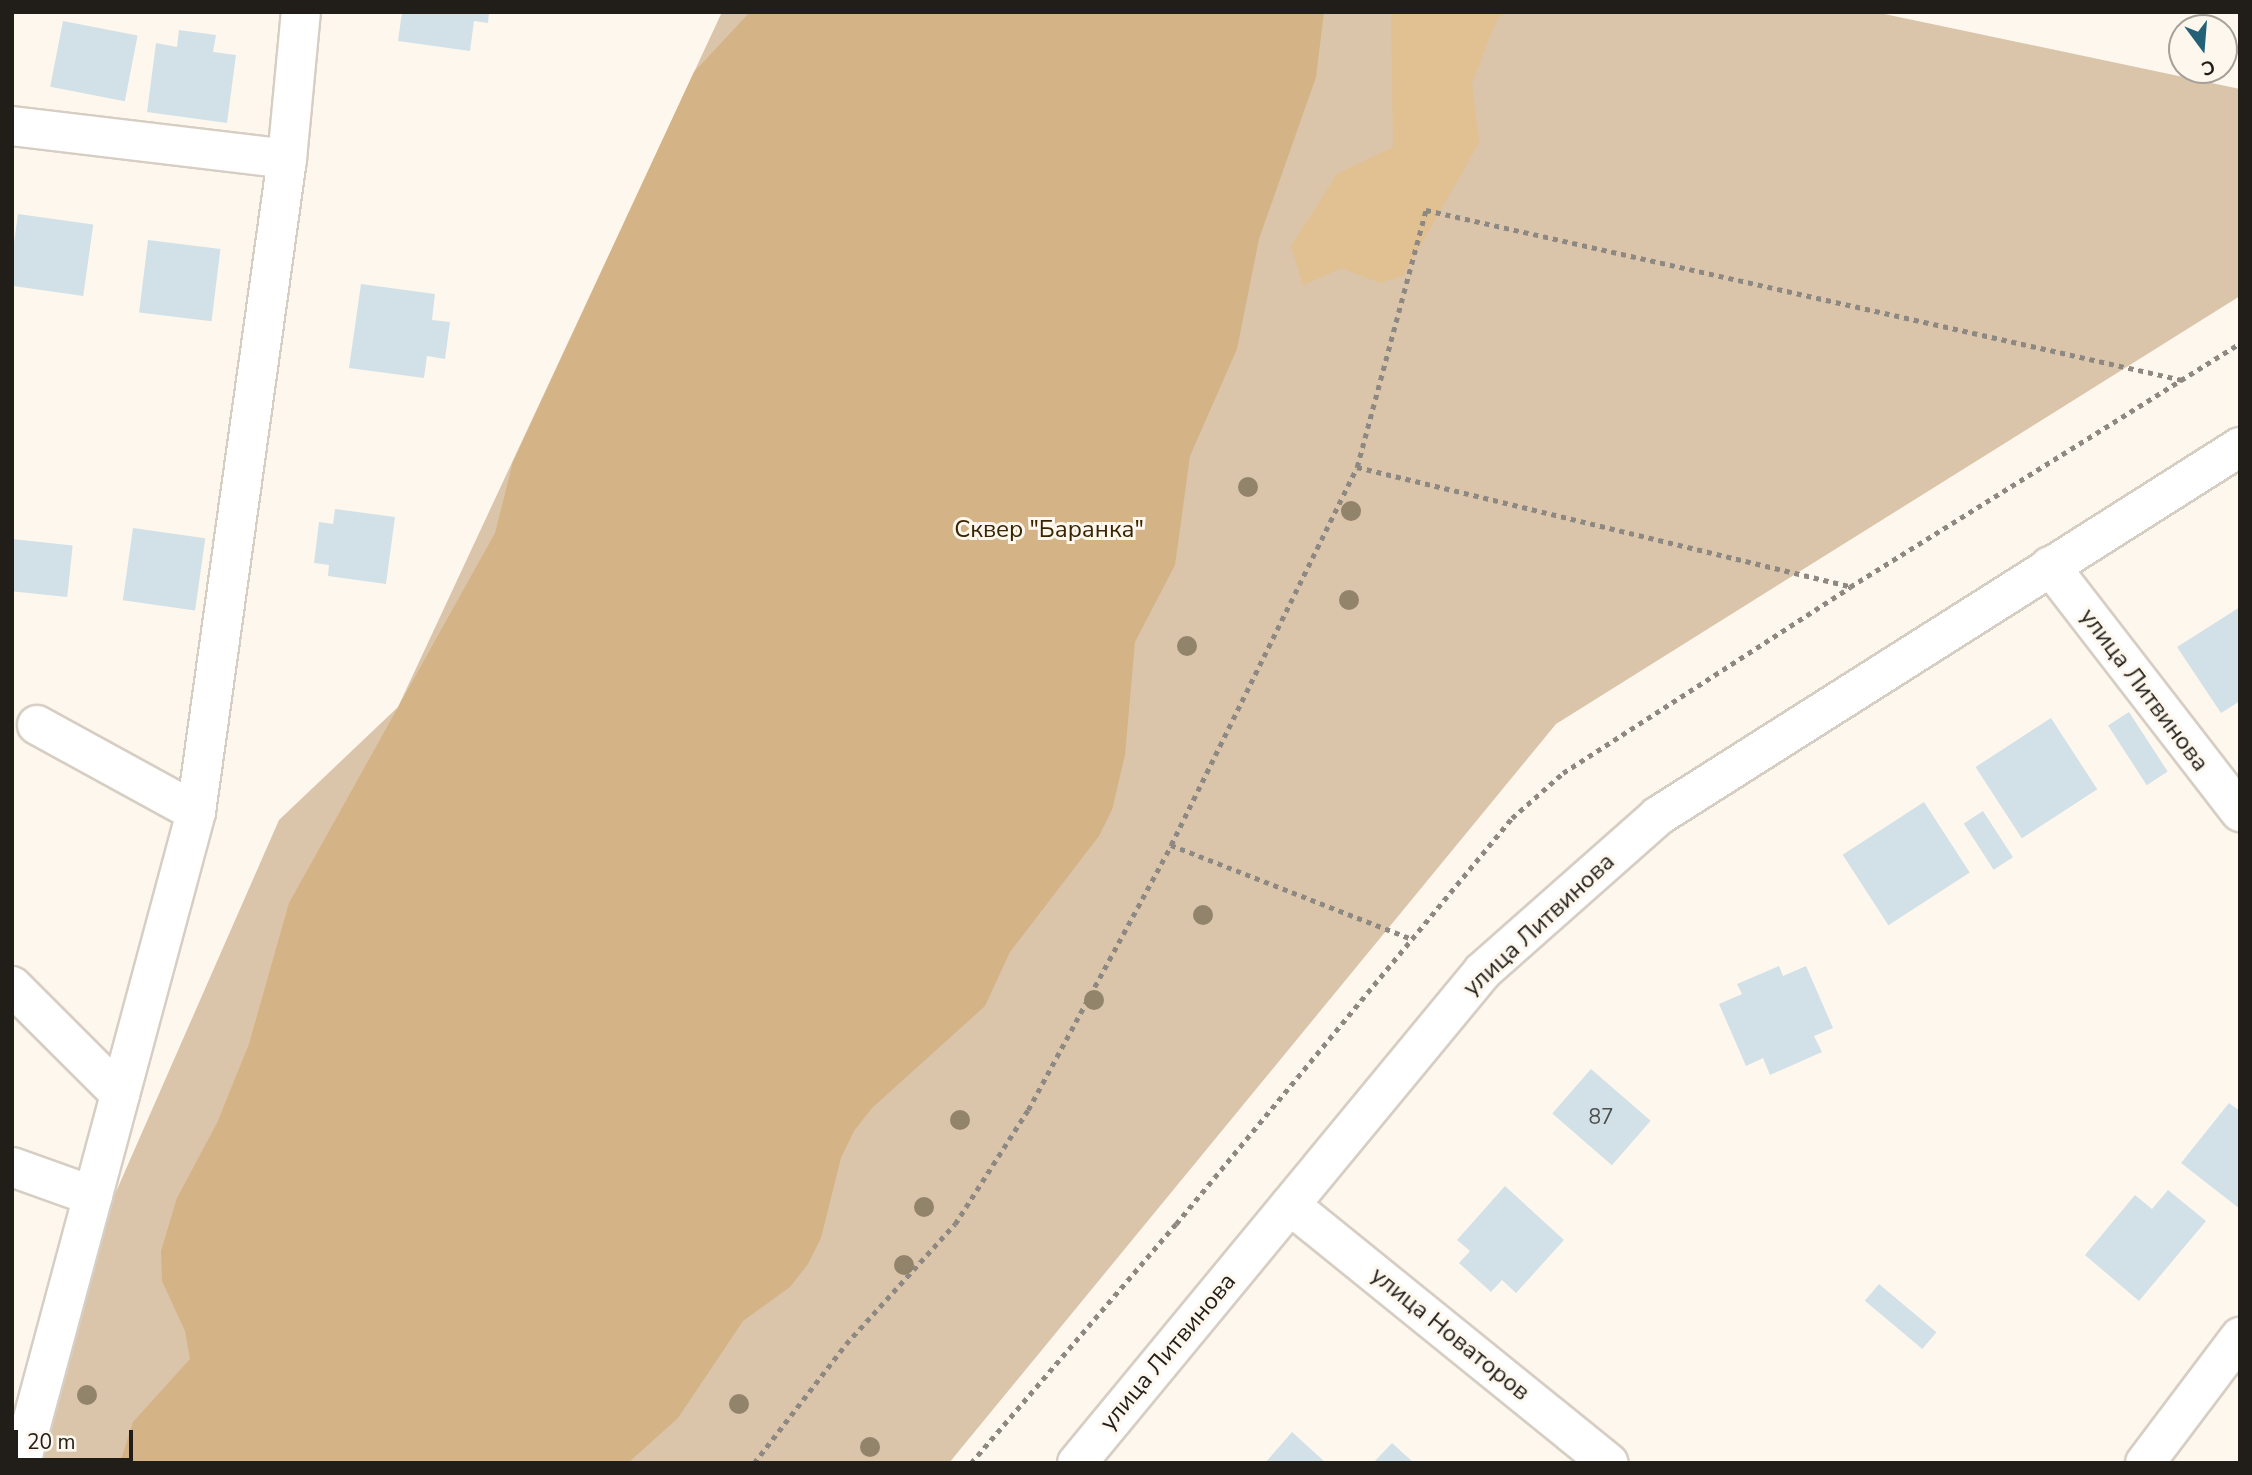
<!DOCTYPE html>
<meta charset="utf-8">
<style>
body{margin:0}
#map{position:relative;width:2252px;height:1475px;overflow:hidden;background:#fef7ee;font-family:"Nunito Sans",sans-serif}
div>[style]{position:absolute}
.green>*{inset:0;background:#dac5aa}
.forest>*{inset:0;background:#e1c092}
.water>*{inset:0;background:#d4b386}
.building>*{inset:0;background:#d2e1e7;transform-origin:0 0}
.path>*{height:4.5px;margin-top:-2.25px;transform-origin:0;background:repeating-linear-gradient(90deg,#8d8882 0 5px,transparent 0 10px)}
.roads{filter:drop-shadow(2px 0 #d7cec3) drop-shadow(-2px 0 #d7cec3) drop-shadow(0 2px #d7cec3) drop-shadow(0 -2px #d7cec3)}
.minor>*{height:38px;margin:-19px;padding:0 19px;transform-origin:19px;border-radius:19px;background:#fff}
.trees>*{width:20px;height:20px;margin:-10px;border-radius:50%;background:#92836b}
span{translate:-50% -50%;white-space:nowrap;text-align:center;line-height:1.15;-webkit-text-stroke:6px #fef7ee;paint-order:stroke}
.number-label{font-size:21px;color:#4d4f4d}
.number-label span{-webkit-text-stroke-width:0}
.park-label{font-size:24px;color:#3a2400}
.street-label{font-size:24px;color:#211e1a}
.frame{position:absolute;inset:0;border:14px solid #211e1a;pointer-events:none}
.north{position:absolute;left:2168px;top:14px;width:70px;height:70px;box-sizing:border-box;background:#fef7ee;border:2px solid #a6a099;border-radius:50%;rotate:164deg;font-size:19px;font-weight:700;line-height:28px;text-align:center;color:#211e1a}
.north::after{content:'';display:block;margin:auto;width:24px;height:32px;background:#236177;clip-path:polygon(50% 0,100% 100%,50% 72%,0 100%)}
.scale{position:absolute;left:14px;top:1430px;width:119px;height:32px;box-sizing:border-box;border:4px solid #211e1a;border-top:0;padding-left:9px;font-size:21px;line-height:24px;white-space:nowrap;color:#211e1a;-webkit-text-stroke:5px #fef7ee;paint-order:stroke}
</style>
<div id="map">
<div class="green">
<i style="clip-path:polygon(722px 12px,1875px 12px,2240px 89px,2240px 296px,1556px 724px,949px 1463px,12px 1463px,12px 1429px,279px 820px,398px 707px)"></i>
</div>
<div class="forest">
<i style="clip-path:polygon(1391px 12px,1506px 12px,1497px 19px,1472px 83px,1479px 143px,1403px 276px,1380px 283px,1342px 268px,1303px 285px,1291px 246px,1337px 174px,1393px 147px)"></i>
</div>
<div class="water">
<i style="clip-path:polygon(750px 12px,1324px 12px,1316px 77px,1259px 239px,1237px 349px,1190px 456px,1175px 565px,1135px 642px,1125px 755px,1112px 810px,1099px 836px,1010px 952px,985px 1006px,872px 1108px,854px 1131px,841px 1158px,821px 1238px,808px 1264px,790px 1287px,743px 1321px,678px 1418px,628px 1463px,120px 1463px,133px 1422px,190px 1359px,185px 1331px,162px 1281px,161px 1251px,177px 1198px,217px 1123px,249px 1044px,289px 903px,495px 533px,513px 462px,694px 72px)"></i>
</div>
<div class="building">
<i style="clip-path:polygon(402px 12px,489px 12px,488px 23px,474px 21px,470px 51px,398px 41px)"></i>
<i style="left:63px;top:21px;width:76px;height:67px;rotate:11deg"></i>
<i style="clip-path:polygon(179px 30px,216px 35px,213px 52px,236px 55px,227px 123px,147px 112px,156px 43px,177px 47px)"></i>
<i style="left:18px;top:214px;width:76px;height:72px;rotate:8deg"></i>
<i style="left:148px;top:240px;width:73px;height:73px;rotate:7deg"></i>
<i style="clip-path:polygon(361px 284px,435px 294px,432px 320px,450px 322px,445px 359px,427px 356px,424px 378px,349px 368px)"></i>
<i style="clip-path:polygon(335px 509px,395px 517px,386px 584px,328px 576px,329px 565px,314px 563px,319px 522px,333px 524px)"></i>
<i style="left:133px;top:528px;width:73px;height:73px;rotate:8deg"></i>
<i style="left:12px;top:539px;width:61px;height:52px;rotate:6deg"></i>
<i style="clip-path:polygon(2240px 607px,2240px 701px,2221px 713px,2177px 647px)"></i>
<i style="left:2129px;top:712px;width:71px;height:25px;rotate:57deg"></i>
<i style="left:2051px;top:718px;width:85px;height:90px;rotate:57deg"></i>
<i style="left:1924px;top:802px;width:84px;height:97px;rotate:57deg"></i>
<i style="left:1983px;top:811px;width:55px;height:23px;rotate:57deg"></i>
<i style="clip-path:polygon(1779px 966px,1783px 976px,1806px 966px,1833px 1028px,1814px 1036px,1822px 1052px,1770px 1075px,1763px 1058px,1746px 1066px,1719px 1004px,1742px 994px,1737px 984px)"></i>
<i style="left:1591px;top:1069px;width:79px;height:59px;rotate:41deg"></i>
<i style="clip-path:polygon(2229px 1103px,2240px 1111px,2240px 1209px,2181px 1163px)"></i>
<i style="clip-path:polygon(1505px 1186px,1564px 1240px,1516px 1293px,1502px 1280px,1491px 1292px,1459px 1263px,1470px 1251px,1457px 1240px)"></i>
<i style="clip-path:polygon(2168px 1190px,2206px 1221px,2139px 1301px,2085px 1255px,2135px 1195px,2152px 1209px)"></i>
<i style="left:1879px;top:1284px;width:75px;height:22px;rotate:40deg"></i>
<i style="clip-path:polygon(1292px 1432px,1326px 1463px,1265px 1463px)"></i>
<i style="clip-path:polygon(1392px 1443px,1414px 1463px,1373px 1463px)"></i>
</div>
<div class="path">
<i style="left:1357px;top:467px;width:506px;rotate:13.6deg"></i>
<i style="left:1171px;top:845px;width:259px;rotate:21.3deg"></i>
<i style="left:754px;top:1463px;width:150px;rotate:-52.3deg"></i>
<i style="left:846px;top:1344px;width:162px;rotate:-47.8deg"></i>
<i style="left:955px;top:1224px;width:135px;rotate:-57.4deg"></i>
<i style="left:1028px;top:1110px;width:301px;rotate:-61.6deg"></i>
<i style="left:1171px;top:845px;width:421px;rotate:-63.8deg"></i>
<i style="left:1357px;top:467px;width:266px;rotate:-75deg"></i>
<i style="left:1426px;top:210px;width:776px;rotate:12.66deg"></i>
<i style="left:971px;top:1463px;width:315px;rotate:-49.4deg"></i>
<i style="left:1176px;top:1224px;width:527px;rotate:-50.39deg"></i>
<i style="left:1512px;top:818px;width:68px;rotate:-41.4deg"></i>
<i style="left:1563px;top:773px;width:342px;rotate:-32.9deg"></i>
<i style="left:1850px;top:587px;width:460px;rotate:-32deg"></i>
</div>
<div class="roads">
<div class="minor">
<i style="left:12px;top:126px;width:277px;rotate:6.8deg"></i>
<i style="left:2050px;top:566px;width:311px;rotate:52.3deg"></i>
<i style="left:37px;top:725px;width:181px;rotate:28.7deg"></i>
<i style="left:12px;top:986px;width:153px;rotate:45deg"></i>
<i style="left:12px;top:1167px;width:86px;rotate:19.7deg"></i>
<i style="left:1290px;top:1205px;width:410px;rotate:39deg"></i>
<i style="left:21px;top:1463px;width:674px;rotate:-74.95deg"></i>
<i style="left:196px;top:812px;width:659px;rotate:-82.07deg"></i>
<i style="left:287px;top:159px;width:148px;rotate:-84.6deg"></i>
<i style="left:1077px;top:1463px;width:638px;rotate:-50.47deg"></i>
<i style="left:1483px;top:971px;width:234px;rotate:-41.5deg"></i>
<i style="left:1658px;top:816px;width:689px;rotate:-32.38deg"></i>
<i style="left:2145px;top:1463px;width:158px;rotate:-53deg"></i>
</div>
</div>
<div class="trees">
<i style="left:1248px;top:487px"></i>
<i style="left:1351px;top:511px"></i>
<i style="left:1349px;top:600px"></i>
<i style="left:1187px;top:646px"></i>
<i style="left:1203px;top:915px"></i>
<i style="left:1094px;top:1000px"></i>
<i style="left:960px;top:1120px"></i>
<i style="left:924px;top:1207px"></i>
<i style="left:904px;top:1265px"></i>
<i style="left:87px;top:1395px"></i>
<i style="left:739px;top:1404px"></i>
<i style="left:870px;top:1447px"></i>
</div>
<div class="number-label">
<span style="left:1601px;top:1117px">87</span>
</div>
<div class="park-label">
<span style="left:1049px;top:530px">Сквер "Баранка"</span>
</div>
<div class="street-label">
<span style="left:2144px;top:690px;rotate:53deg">улица Литвинова</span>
<span style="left:1539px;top:925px;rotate:-43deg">улица Литвинова</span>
<span style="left:1450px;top:1334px;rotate:39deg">улица Новаторов</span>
<span style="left:1168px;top:1352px;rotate:-50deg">улица Литвинова</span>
</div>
<div class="frame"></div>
<div class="north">С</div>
<div class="scale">20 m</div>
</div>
